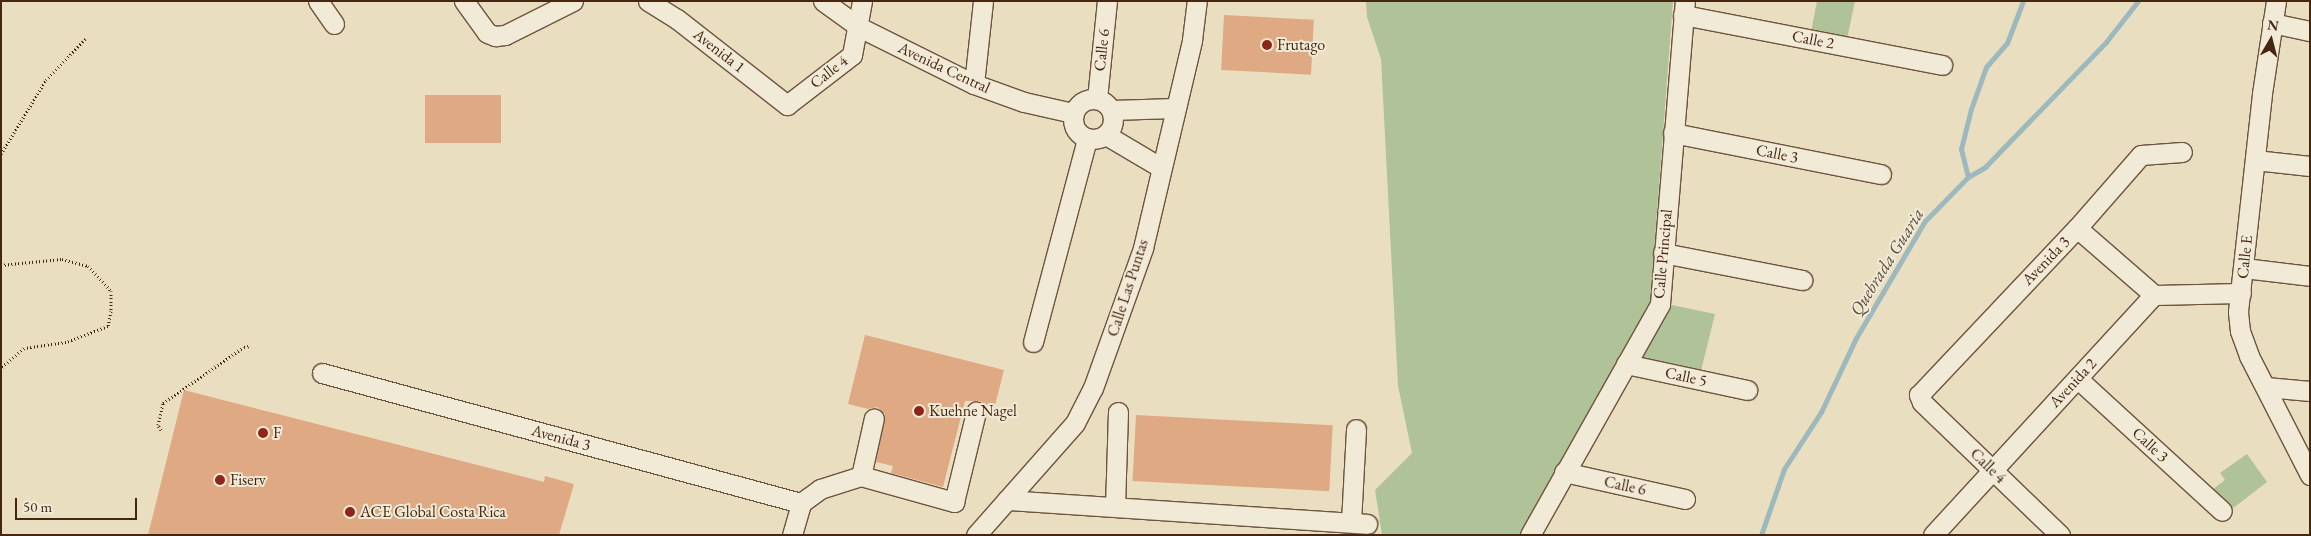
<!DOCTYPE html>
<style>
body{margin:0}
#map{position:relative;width:2311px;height:536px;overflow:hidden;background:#eadec1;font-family:"EB Garamond",serif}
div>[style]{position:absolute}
.green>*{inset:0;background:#b0c298}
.stream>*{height:5px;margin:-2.5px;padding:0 2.5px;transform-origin:2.5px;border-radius:2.5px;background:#9db9bd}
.building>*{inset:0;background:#dfa983;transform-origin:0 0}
.path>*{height:3px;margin-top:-1.5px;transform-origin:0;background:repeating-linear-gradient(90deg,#452611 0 1px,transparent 0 3.5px)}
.roads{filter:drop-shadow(1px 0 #6e543d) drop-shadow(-1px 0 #6e543d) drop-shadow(0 1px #6e543d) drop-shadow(0 -1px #6e543d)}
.minor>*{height:19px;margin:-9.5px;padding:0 9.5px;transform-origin:9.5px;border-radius:9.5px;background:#f1ead7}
.minor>.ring{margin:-9.5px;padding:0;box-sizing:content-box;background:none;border:19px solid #f1ead7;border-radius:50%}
.dots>*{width:14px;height:14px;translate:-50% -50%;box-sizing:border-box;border:2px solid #f1ead7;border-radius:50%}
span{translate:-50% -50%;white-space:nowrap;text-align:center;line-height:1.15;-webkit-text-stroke:4px #f1ead7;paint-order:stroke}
.street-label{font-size:16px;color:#452611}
.poi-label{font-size:16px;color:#452611}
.left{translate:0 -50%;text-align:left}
.water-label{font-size:18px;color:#5b4b3c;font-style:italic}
.frame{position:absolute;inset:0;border:2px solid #452611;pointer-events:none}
.north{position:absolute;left:2246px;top:15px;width:50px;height:50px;-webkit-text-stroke:4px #f1ead7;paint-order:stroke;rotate:8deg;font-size:14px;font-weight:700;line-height:20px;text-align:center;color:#452611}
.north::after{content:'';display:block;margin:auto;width:18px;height:22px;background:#452611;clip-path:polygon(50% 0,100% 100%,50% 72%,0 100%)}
.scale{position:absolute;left:15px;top:498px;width:122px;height:22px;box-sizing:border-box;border:2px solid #452611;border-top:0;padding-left:6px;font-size:15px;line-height:18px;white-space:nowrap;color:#452611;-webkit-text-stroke:4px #f1ead7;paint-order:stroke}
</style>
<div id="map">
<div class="green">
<i style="clip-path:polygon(1366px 1px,1673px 1px,1650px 306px,1519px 535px,1382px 535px,1375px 490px,1412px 453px,1398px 386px,1381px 59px,1367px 17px)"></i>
<i style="clip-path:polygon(1817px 1px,1855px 1px,1847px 39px,1811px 32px)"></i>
<i style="clip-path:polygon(1667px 304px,1715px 314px,1700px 375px,1635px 361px)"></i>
<i style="clip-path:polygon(2247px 454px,2267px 482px,2232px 509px,2213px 489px,2225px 480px,2220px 473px)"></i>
</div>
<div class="stream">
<i style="left:1968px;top:177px;width:29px;rotate:-104deg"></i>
<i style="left:1961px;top:149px;width:41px;rotate:-76deg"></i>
<i style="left:1971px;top:109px;width:45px;rotate:-70.3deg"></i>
<i style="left:1986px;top:67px;width:32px;rotate:-49deg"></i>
<i style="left:2007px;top:43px;width:45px;rotate:-69.1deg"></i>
<i style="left:1761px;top:535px;width:70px;rotate:-70.8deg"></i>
<i style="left:1784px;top:469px;width:68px;rotate:-57deg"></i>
<i style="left:1821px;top:412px;width:82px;rotate:-64.7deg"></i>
<i style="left:1856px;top:338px;width:136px;rotate:-59.5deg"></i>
<i style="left:1925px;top:221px;width:62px;rotate:-45.7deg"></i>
<i style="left:1968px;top:177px;width:20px;rotate:-30deg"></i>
<i style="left:1985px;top:167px;width:174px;rotate:-45.9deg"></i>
<i style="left:2106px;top:42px;width:52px;rotate:-52deg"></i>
</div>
<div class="building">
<i style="left:1224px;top:15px;width:90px;height:55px;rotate:3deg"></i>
<i style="left:425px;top:95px;width:76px;height:48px"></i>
<i style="clip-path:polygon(865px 335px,1004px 370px,994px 409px,979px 401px,965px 401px,943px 487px,891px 473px,893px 466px,876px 462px,885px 414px,877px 407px,868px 409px,848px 404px)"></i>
<i style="clip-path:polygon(184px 390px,544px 482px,545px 476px,574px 484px,559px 535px,148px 535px)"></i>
<i style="left:1136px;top:415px;width:197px;height:66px;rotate:3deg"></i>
</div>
<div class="path">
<i style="left:1px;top:154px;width:87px;rotate:-58.7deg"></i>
<i style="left:46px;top:80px;width:57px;rotate:-46.4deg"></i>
<i style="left:1px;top:265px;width:61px;rotate:-5.6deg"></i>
<i style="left:62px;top:259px;width:27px;rotate:15deg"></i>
<i style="left:88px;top:266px;width:34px;rotate:47deg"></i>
<i style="left:111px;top:291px;width:20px;rotate:90deg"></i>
<i style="left:111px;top:311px;width:15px;rotate:101deg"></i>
<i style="left:108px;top:326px;width:45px;rotate:159.1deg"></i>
<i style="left:66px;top:342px;width:42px;rotate:171.9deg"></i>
<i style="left:24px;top:348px;width:30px;rotate:139deg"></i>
<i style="left:161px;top:430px;width:6px;rotate:-121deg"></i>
<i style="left:158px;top:425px;width:23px;rotate:-77deg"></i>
<i style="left:163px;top:403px;width:98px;rotate:-34.7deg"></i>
<i style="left:244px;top:347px;width:6px;rotate:-9deg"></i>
</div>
<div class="roads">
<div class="minor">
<i style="left:318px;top:1px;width:28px;rotate:55deg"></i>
<i style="left:464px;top:1px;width:39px;rotate:54deg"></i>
<i style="left:487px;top:33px;width:9px;rotate:21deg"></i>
<i style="left:495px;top:36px;width:10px;rotate:-6deg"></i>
<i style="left:505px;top:35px;width:76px;rotate:-26.6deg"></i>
<i style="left:648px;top:1px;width:34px;rotate:32deg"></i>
<i style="left:677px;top:19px;width:140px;rotate:38deg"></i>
<i style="left:787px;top:105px;width:82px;rotate:-37.6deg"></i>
<i style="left:852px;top:55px;width:55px;rotate:-79.5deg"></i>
<i style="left:823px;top:1px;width:44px;rotate:35.8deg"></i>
<i style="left:859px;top:27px;width:128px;rotate:26.4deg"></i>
<i style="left:974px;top:84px;width:53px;rotate:19.8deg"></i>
<i style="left:1024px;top:102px;width:50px;rotate:12.7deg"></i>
<i style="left:2276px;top:1px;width:94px;rotate:98.6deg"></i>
<i style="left:2262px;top:94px;width:219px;rotate:96.3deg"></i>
<i style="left:2238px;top:312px;width:19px;rotate:84deg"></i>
<i style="left:2240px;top:331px;width:27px;rotate:70deg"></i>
<i style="left:2249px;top:356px;width:134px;rotate:62.9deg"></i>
<i style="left:1683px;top:15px;width:264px;rotate:10.9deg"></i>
<i style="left:2272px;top:23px;width:39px;rotate:12deg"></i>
<i style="left:974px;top:84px;width:83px;rotate:-83.8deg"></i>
<i class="ring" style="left:1073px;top:99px;width:21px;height:21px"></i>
<i style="left:1097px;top:99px;width:99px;rotate:-84.2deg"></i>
<i style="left:1111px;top:110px;width:64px;rotate:-1.8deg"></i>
<i style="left:1673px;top:133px;width:212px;rotate:11.2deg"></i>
<i style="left:1106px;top:135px;width:63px;rotate:30.7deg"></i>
<i style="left:2255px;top:160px;width:55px;rotate:6.2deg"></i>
<i style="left:2077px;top:228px;width:102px;rotate:41deg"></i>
<i style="left:1663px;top:253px;width:142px;rotate:11deg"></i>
<i style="left:2244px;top:268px;width:66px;rotate:6.9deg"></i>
<i style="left:1033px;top:342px;width:210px;rotate:-75.1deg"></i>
<i style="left:1626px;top:364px;width:124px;rotate:12.1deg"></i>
<i style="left:322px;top:373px;width:496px;rotate:15.2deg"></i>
<i style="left:2078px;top:379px;width:195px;rotate:42.5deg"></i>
<i style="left:2266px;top:387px;width:44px;rotate:5.2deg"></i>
<i style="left:1564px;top:472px;width:124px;rotate:12.6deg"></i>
<i style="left:861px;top:476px;width:97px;rotate:15.6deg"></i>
<i style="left:954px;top:502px;width:93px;rotate:-76.3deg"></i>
<i style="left:1007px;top:500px;width:361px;rotate:3.8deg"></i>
<i style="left:801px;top:503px;width:24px;rotate:-36deg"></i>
<i style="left:820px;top:489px;width:43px;rotate:-17.6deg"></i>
<i style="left:861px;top:476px;width:59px;rotate:-77.4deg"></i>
<i style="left:1115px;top:507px;width:95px;rotate:-88.2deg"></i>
<i style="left:1351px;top:522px;width:93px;rotate:-86.9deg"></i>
<i style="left:792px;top:535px;width:33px;rotate:-74deg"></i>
<i style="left:976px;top:535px;width:149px;rotate:-48.5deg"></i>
<i style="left:1075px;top:423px;width:39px;rotate:-63deg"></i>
<i style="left:1093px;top:388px;width:149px;rotate:-70.3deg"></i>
<i style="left:1143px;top:248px;width:214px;rotate:-76.7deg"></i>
<i style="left:1192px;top:40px;width:39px;rotate:-83deg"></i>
<i style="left:1530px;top:535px;width:265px;rotate:-60.6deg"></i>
<i style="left:1660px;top:304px;width:304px;rotate:-85.3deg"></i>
<i style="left:1933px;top:535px;width:326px;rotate:-47.4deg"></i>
<i style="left:2154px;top:295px;width:87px;rotate:-1.3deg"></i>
<i style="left:2060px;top:535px;width:192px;rotate:-136.1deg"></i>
<i style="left:1922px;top:402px;width:8px;rotate:-113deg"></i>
<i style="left:1919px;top:395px;width:230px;rotate:-46.6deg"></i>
<i style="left:2077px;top:228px;width:97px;rotate:-48.8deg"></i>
<i style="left:2141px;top:155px;width:41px;rotate:-4.2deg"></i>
</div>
</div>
<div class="dots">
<i style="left:1267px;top:45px;background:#8f2418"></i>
<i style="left:919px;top:411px;background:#8f2418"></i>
<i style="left:263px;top:433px;background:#8f2418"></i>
<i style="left:220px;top:480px;background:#8f2418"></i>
<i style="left:350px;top:512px;background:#8f2418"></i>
</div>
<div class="street-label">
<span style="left:1813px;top:40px;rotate:11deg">Calle 2</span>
<span style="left:1102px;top:50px;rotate:-84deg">Calle 6</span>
<span style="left:719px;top:51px;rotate:38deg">Avenida 1</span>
<span style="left:944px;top:68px;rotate:25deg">Avenida Central</span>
<span style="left:829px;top:72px;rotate:-38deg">Calle 4</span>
<span style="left:1777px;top:154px;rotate:11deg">Calle 3</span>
<span style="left:1663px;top:254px;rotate:-85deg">Calle Principal</span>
<span style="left:2245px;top:257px;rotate:-84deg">Calle E</span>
<span style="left:2046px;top:261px;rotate:-46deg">Avenida 3</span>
<span style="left:1128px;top:288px;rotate:-72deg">Calle Las Puntas</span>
<span style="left:1686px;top:377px;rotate:12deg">Calle 5</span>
<span style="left:2073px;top:383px;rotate:-47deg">Avenida 2</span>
<span style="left:561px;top:438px;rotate:15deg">Avenida 3</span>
<span style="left:2150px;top:445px;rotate:43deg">Calle 3</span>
<span style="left:1988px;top:466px;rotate:44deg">Calle 4</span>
<span style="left:1625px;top:486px;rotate:12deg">Calle 6</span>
</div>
<div class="poi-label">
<span class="left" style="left:1277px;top:45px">Frutago</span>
<span class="left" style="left:929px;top:411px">Kuehne Nagel</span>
<span class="left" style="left:273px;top:433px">F</span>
<span class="left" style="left:230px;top:480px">Fiserv</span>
<span class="left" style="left:360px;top:512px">ACE Global Costa Rica</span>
</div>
<div class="water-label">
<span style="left:1887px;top:262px;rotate:-58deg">Quebrada Guaria</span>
</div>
<div class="frame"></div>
<div class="north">N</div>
<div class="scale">50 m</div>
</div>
